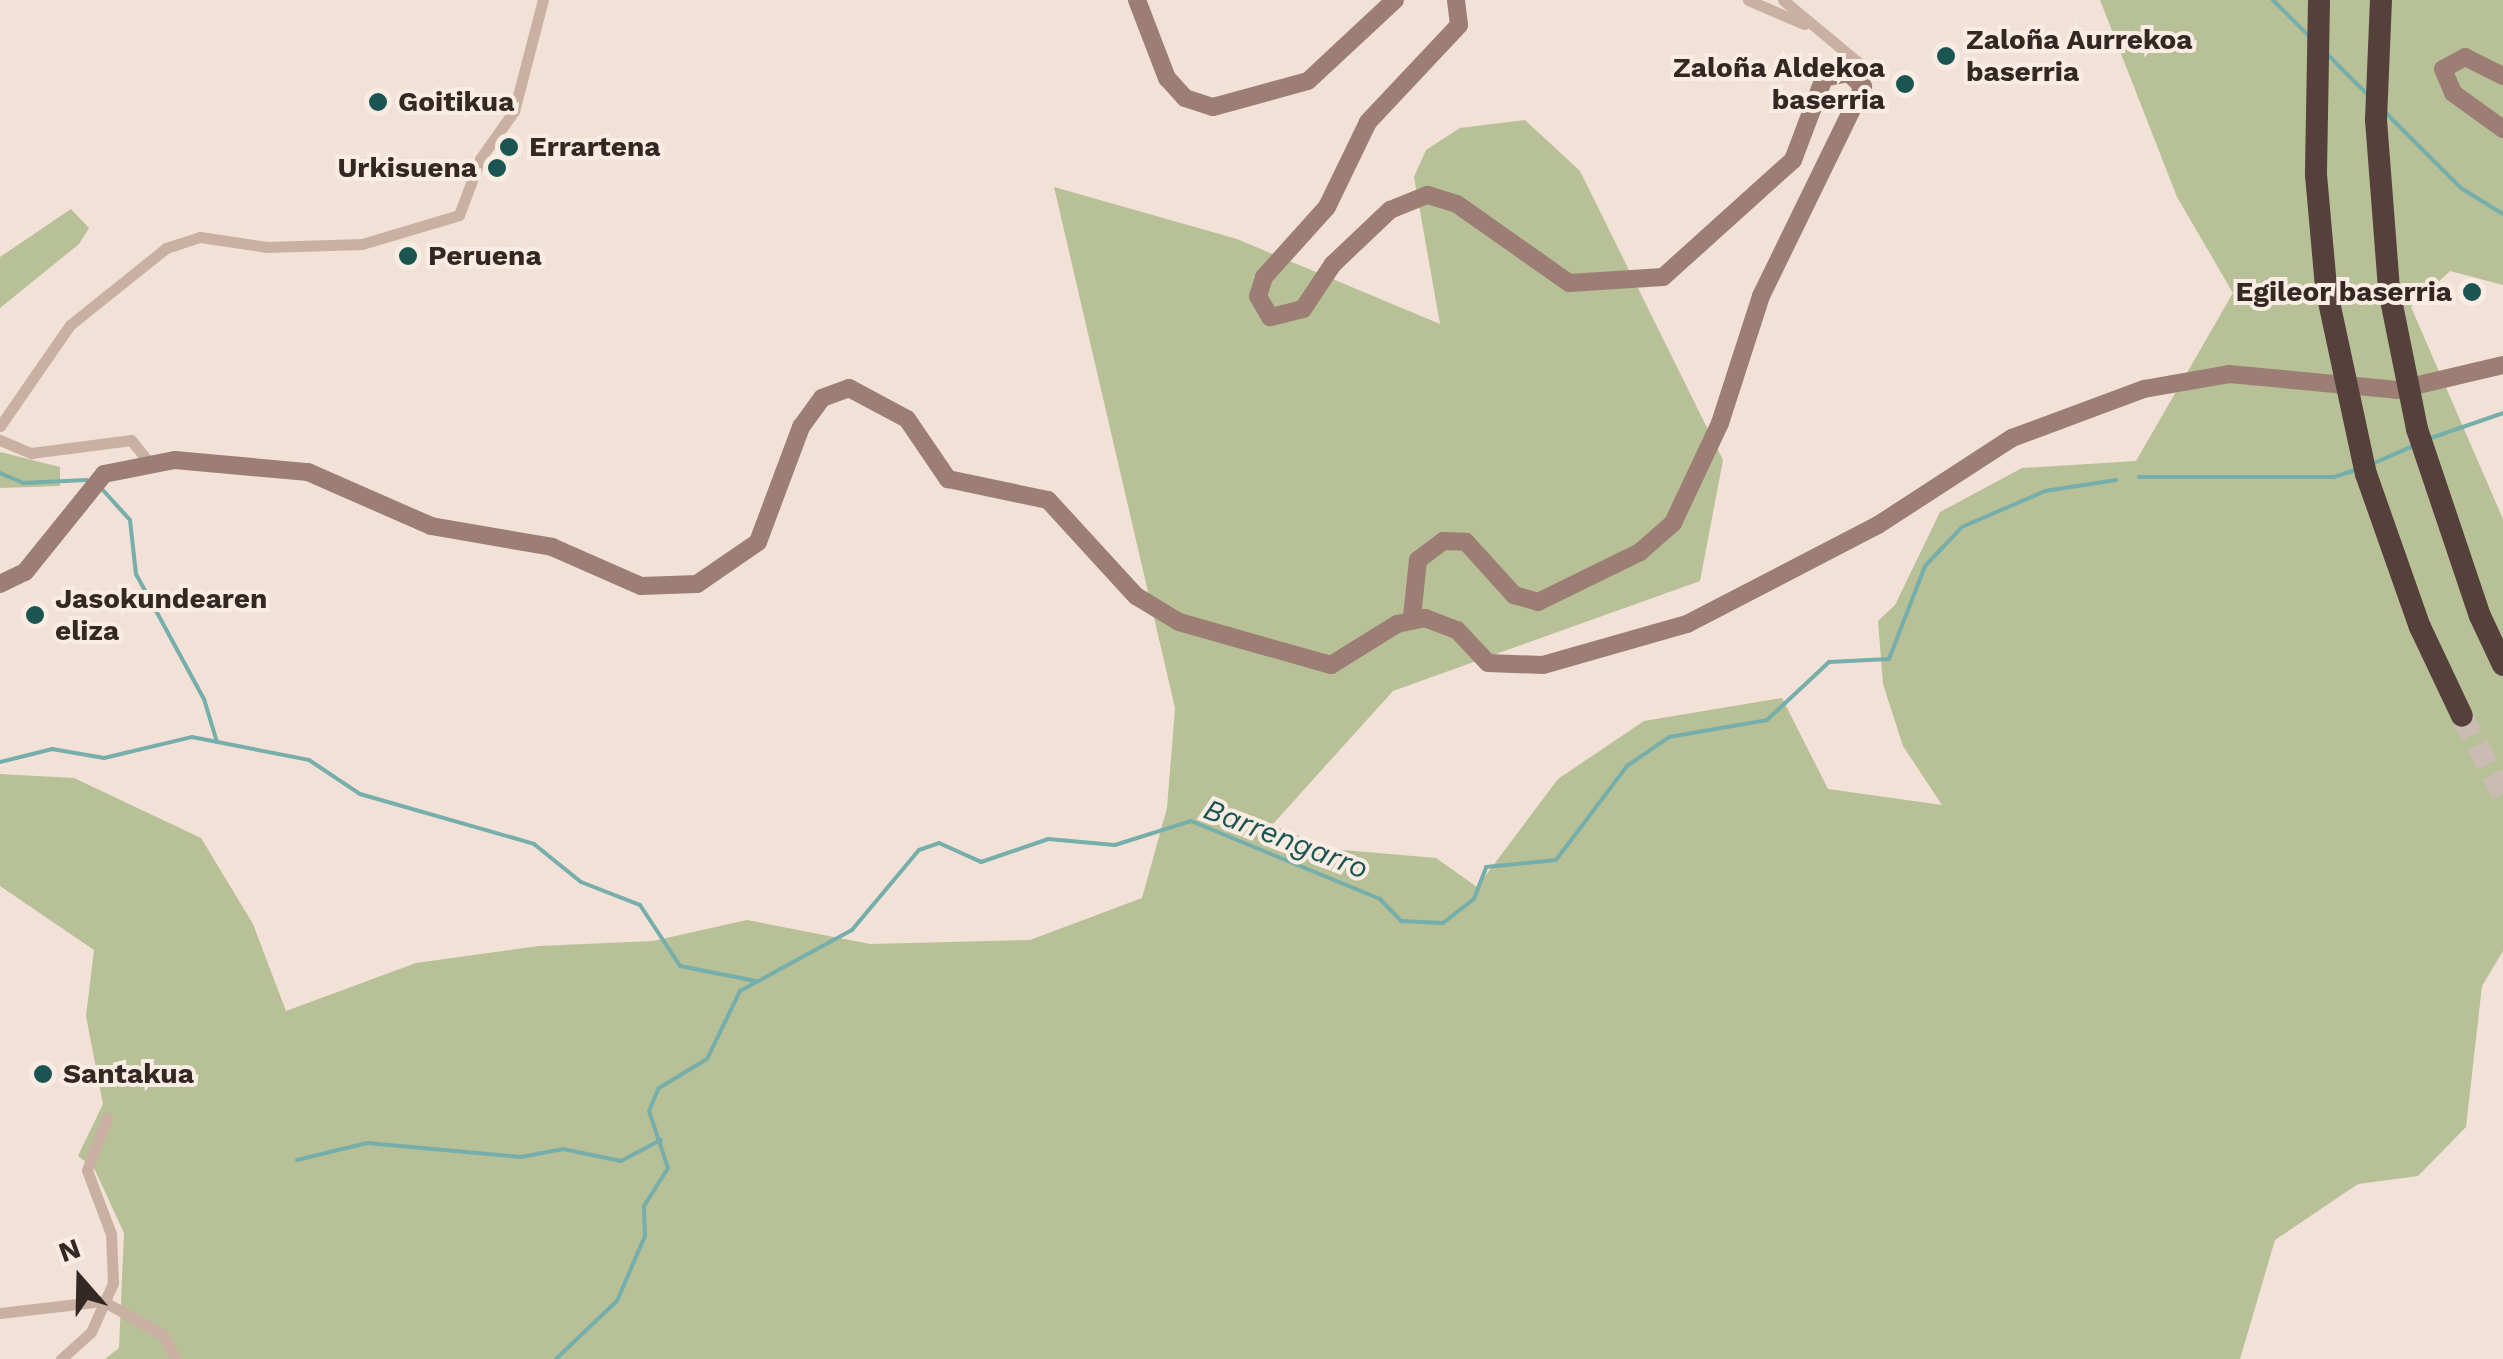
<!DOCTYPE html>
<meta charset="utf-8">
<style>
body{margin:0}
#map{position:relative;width:2503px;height:1359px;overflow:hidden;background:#f1e1d6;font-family:"Work Sans",sans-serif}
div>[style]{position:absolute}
.green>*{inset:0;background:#b7c097}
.stream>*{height:4px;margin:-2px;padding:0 2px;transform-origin:2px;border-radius:2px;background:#75aeaa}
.highway-tunnel>*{height:22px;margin-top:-11px;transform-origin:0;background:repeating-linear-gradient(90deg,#cbbcb3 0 22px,transparent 0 33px)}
.street>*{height:11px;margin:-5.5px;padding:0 5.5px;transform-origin:5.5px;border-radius:5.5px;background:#c9b0a3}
.secondary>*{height:18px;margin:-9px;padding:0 9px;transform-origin:9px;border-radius:9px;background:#9c7e74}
.highway>*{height:22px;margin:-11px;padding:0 11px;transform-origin:11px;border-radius:11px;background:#55403c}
.highway-bridge>*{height:22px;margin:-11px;padding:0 11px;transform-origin:11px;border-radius:11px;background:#55403c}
.dots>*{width:28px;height:28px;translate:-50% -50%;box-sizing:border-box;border:5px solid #f9ece2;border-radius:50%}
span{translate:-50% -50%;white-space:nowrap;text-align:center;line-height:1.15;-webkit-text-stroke:8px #f9ece2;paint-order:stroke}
.poi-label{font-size:28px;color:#342825;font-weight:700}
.left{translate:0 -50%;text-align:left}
.right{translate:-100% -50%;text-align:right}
.water-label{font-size:30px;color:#1a5552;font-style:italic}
.north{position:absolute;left:30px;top:1229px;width:100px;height:100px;-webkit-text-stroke:8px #f9ece2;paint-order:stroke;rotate:340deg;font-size:28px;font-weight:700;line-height:40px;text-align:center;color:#342825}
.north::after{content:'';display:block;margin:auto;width:35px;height:45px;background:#342825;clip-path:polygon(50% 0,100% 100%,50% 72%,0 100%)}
</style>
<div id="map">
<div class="green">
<i style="clip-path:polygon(2100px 0,2503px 0,2503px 285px,2450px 271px,2411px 307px,2503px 519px,2503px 951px,2482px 986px,2466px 1127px,2418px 1176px,2358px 1184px,2275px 1240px,2240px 1359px,105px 1359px,119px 1348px,124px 1233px,94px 1168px,78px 1156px,103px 1104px,86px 1016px,94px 950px,0 886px,0 774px,74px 778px,201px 838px,253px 924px,286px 1011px,416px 963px,539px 946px,653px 941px,747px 920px,870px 944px,1030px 940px,1142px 898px,1167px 808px,1175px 708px,1054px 187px,1237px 239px,1440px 324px,1414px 177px,1426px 150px,1460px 128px,1525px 120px,1580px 171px,1723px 460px,1700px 581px,1393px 691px,1272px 825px,1331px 849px,1436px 858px,1477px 887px,1558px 779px,1644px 721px,1782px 698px,1828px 789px,1942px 805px,1903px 746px,1883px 684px,1878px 621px,1895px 605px,1940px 512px,2022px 468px,2136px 461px,2233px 293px,2177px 197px)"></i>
<i style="clip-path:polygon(71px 209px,89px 228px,79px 244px,0 308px,0 257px)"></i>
<i style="clip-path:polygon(0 452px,60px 467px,60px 486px,0 488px)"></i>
</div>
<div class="stream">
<i style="left:2273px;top:0;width:51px;rotate:45deg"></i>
<i style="left:2326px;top:53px;width:61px;rotate:45deg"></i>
<i style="left:2386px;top:113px;width:106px;rotate:45deg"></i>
<i style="left:2461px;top:188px;width:49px;rotate:31.8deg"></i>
<i style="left:2431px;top:438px;width:76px;rotate:-19.1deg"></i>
<i style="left:2372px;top:464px;width:45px;rotate:-23.7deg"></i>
<i style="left:0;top:473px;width:25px;rotate:23deg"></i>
<i style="left:23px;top:483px;width:64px;rotate:-2.7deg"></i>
<i style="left:2139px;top:477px;width:195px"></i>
<i style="left:2334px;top:477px;width:25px;rotate:-18deg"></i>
<i style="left:101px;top:488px;width:43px;rotate:47.8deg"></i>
<i style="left:130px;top:520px;width:54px;rotate:83.7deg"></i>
<i style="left:136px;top:574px;width:142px;rotate:61.5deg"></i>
<i style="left:204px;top:699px;width:45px;rotate:73.2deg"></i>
<i style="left:0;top:762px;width:54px;rotate:-14deg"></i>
<i style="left:52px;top:749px;width:53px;rotate:9.8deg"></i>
<i style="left:104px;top:758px;width:90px;rotate:-13.4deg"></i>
<i style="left:192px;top:737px;width:119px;rotate:11.1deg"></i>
<i style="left:309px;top:760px;width:61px;rotate:33.7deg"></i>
<i style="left:360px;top:794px;width:181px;rotate:16deg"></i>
<i style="left:534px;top:844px;width:60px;rotate:39deg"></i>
<i style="left:581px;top:882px;width:63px;rotate:21.3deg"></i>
<i style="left:640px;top:905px;width:73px;rotate:56.7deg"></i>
<i style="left:680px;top:966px;width:77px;rotate:11.2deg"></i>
<i style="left:297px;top:1160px;width:72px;rotate:-13.7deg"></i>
<i style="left:367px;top:1143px;width:155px;rotate:5.2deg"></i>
<i style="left:521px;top:1157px;width:43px;rotate:-10.8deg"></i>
<i style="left:563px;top:1149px;width:59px;rotate:11.7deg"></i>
<i style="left:621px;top:1161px;width:45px;rotate:-27.7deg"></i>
<i style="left:556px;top:1359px;width:84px;rotate:-43.6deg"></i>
<i style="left:617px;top:1301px;width:71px;rotate:-66.7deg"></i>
<i style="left:645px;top:1236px;width:30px;rotate:-92deg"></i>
<i style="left:644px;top:1206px;width:45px;rotate:-57.7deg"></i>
<i style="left:668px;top:1168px;width:60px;rotate:-108.4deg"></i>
<i style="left:649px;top:1111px;width:25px;rotate:-67deg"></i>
<i style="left:659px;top:1088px;width:56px;rotate:-31.1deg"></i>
<i style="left:707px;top:1059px;width:76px;rotate:-64.1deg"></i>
<i style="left:740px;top:991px;width:128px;rotate:-28.6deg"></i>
<i style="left:852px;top:930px;width:104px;rotate:-50.1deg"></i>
<i style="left:919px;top:850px;width:21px;rotate:-19deg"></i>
<i style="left:939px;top:843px;width:46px;rotate:24.3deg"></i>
<i style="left:981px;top:862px;width:71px;rotate:-18.9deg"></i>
<i style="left:1048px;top:839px;width:67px;rotate:5.1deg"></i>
<i style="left:1115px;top:845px;width:80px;rotate:-17.5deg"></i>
<i style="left:1191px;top:821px;width:204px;rotate:22.4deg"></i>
<i style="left:1380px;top:899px;width:30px;rotate:46deg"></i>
<i style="left:1401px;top:921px;width:42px;rotate:2.7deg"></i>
<i style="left:1443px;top:923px;width:39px;rotate:-38deg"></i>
<i style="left:1474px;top:899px;width:34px;rotate:-69deg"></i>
<i style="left:1486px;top:867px;width:70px;rotate:-5.7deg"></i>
<i style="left:1556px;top:860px;width:118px;rotate:-52.9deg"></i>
<i style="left:1627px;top:766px;width:51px;rotate:-34.6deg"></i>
<i style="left:1669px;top:737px;width:99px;rotate:-9.8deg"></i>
<i style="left:1767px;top:720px;width:85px;rotate:-43.1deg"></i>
<i style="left:1829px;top:662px;width:60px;rotate:-2.9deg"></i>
<i style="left:1889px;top:659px;width:100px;rotate:-68.8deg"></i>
<i style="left:1925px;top:566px;width:54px;rotate:-46.5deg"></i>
<i style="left:1962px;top:527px;width:90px;rotate:-23.4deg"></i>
<i style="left:2045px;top:491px;width:72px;rotate:-8.8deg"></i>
</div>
<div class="highway-tunnel">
<i style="left:2462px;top:716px;width:88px;rotate:62.3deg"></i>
</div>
<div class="street">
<i style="left:1748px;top:0;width:61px;rotate:23.2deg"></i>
<i style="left:1783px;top:0;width:99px;rotate:39.7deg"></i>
<i style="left:1859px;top:63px;width:18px;rotate:84deg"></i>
<i style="left:0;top:426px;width:123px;rotate:-55.3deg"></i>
<i style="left:70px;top:325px;width:123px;rotate:-38.7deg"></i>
<i style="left:166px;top:248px;width:36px;rotate:-18deg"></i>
<i style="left:200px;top:237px;width:68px;rotate:8.5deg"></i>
<i style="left:267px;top:247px;width:95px;rotate:-1.8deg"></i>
<i style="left:362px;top:244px;width:101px;rotate:-16.6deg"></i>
<i style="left:459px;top:215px;width:60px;rotate:-69.4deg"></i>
<i style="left:480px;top:159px;width:59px;rotate:-54.7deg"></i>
<i style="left:514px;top:111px;width:115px;rotate:-75.4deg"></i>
<i style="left:0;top:440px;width:34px;rotate:23deg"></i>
<i style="left:31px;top:453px;width:101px;rotate:-7.4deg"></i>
<i style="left:131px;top:440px;width:28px;rotate:51deg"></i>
<i style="left:0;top:1313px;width:104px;rotate:-6.6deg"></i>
<i style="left:103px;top:1301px;width:69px;rotate:29.5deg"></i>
<i style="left:163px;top:1335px;width:27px;rotate:62deg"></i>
<i style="left:61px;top:1359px;width:40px;rotate:-42deg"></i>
<i style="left:91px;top:1332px;width:54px;rotate:-65.8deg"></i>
<i style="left:113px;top:1283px;width:49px;rotate:-92.3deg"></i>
<i style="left:111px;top:1234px;width:68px;rotate:-110.6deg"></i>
<i style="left:87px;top:1170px;width:56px;rotate:-69deg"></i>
</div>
<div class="secondary">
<i style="left:1137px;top:0;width:84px;rotate:69deg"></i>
<i style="left:1167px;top:78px;width:27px;rotate:48deg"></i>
<i style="left:1185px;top:98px;width:29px;rotate:18deg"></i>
<i style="left:1213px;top:107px;width:98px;rotate:-15.3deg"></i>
<i style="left:1308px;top:81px;width:119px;rotate:-43deg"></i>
<i style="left:2503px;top:76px;width:42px;rotate:-153.4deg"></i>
<i style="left:2465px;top:57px;width:25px;rotate:151deg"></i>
<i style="left:2443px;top:69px;width:26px;rotate:67deg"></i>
<i style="left:2453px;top:93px;width:62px;rotate:35.8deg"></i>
<i style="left:0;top:584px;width:28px;rotate:-26deg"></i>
<i style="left:25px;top:572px;width:126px;rotate:-51.1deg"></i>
<i style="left:104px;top:474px;width:72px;rotate:-11.2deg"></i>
<i style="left:175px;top:460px;width:134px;rotate:5.2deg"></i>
<i style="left:308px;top:472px;width:134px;rotate:23.7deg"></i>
<i style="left:431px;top:526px;width:123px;rotate:9.8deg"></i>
<i style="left:552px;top:547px;width:97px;rotate:23.7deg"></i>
<i style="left:641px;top:586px;width:56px;rotate:-2deg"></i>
<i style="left:697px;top:584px;width:74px;rotate:-34.5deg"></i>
<i style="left:758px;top:542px;width:123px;rotate:-69.5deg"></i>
<i style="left:801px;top:427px;width:36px;rotate:-54deg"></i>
<i style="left:822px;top:398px;width:29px;rotate:-20deg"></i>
<i style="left:849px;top:388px;width:66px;rotate:28.1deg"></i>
<i style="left:907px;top:419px;width:73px;rotate:55.7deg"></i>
<i style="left:948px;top:479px;width:102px;rotate:11.9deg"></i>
<i style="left:1048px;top:500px;width:130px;rotate:47.5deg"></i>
<i style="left:1136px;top:596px;width:50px;rotate:31.2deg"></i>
<i style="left:1179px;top:622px;width:158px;rotate:15.8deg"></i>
<i style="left:1331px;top:665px;width:78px;rotate:-31.8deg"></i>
<i style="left:1397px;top:624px;width:29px;rotate:-12deg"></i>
<i style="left:1425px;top:618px;width:34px;rotate:21deg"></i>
<i style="left:1457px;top:630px;width:45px;rotate:46.8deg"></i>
<i style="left:1488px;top:663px;width:55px;rotate:2.1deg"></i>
<i style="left:1543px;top:665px;width:150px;rotate:-15.9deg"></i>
<i style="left:1687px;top:624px;width:215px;rotate:-27.4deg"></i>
<i style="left:1878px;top:525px;width:160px;rotate:-33deg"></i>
<i style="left:2012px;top:438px;width:141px;rotate:-20.4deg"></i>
<i style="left:2144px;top:389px;width:86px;rotate:-10deg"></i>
<i style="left:2229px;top:374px;width:169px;rotate:5.4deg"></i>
<i style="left:2397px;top:390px;width:109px;rotate:-13.3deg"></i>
<i style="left:1412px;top:617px;width:57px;rotate:-84deg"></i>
<i style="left:1418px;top:560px;width:31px;rotate:-37deg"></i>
<i style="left:1443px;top:541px;width:23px;rotate:2deg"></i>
<i style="left:1466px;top:542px;width:72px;rotate:47.8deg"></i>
<i style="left:1514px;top:595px;width:25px;rotate:16deg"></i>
<i style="left:1538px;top:602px;width:114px;rotate:-26.1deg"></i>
<i style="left:1640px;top:552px;width:44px;rotate:-41.3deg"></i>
<i style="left:1673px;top:523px;width:110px;rotate:-64.8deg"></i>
<i style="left:1720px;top:423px;width:133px;rotate:-72.1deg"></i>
<i style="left:1761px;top:296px;width:233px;rotate:-64deg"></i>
<i style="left:1863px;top:87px;width:20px;rotate:-135deg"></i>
<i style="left:1849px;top:73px;width:25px;rotate:169deg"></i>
<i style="left:1824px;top:78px;width:88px;rotate:110.7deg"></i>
<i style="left:1793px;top:160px;width:175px;rotate:138deg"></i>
<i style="left:1663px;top:277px;width:94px;rotate:176.3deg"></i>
<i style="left:1569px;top:283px;width:137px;rotate:-144.8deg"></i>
<i style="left:1457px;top:204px;width:31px;rotate:-163deg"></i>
<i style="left:1427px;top:195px;width:40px;rotate:158deg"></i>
<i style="left:1390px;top:210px;width:79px;rotate:136.5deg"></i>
<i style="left:1333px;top:264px;width:54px;rotate:123.7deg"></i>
<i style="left:1303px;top:309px;width:34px;rotate:166deg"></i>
<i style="left:1270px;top:317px;width:24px;rotate:-120deg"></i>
<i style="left:1258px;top:296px;width:20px;rotate:-72deg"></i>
<i style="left:1264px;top:277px;width:94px;rotate:-48deg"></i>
<i style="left:1327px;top:207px;width:94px;rotate:-64.2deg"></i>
<i style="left:1368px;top:122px;width:133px;rotate:-46.8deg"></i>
<i style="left:1459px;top:25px;width:25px;rotate:-97deg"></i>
</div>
<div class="highway">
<i style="left:2480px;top:616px;width:54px;rotate:64.9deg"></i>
<i style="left:2420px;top:627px;width:98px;rotate:64.7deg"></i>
</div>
<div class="highway-bridge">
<i style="left:2319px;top:0;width:175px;rotate:91deg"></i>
<i style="left:2316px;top:175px;width:113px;rotate:84.9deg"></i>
<i style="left:2326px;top:288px;width:190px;rotate:77.9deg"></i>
<i style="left:2366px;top:474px;width:162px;rotate:70.6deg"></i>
<i style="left:2381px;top:0;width:120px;rotate:92.4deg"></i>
<i style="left:2376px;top:120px;width:170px;rotate:85.6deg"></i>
<i style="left:2389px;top:290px;width:142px;rotate:78.6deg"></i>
<i style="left:2417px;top:429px;width:197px;rotate:71.4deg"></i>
</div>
<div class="dots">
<i style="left:1946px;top:56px;background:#1a5552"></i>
<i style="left:1905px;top:84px;background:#1a5552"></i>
<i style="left:378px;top:102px;background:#1a5552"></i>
<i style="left:509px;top:147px;background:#1a5552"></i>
<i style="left:497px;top:168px;background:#1a5552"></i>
<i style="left:408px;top:256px;background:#1a5552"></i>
<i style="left:2472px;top:292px;background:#1a5552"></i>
<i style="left:35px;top:615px;background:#1a5552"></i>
<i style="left:43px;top:1074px;background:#1a5552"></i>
</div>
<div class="poi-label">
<span class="left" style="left:1966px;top:56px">Zaloña Aurrekoa<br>baserria</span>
<span class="right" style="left:1885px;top:84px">Zaloña Aldekoa<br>baserria</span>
<span class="left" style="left:398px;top:102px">Goitikua</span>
<span class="left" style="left:529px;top:147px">Errartena</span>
<span class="right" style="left:477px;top:168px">Urkisuena</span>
<span class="left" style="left:428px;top:256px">Peruena</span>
<span class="right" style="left:2452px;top:292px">Egileor baserria</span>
<span class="left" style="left:55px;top:615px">Jasokundearen<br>eliza</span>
<span class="left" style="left:63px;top:1074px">Santakua</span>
</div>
<div class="water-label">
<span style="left:1286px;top:839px;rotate:21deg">Barrengarro</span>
</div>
<div class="north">N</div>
</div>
